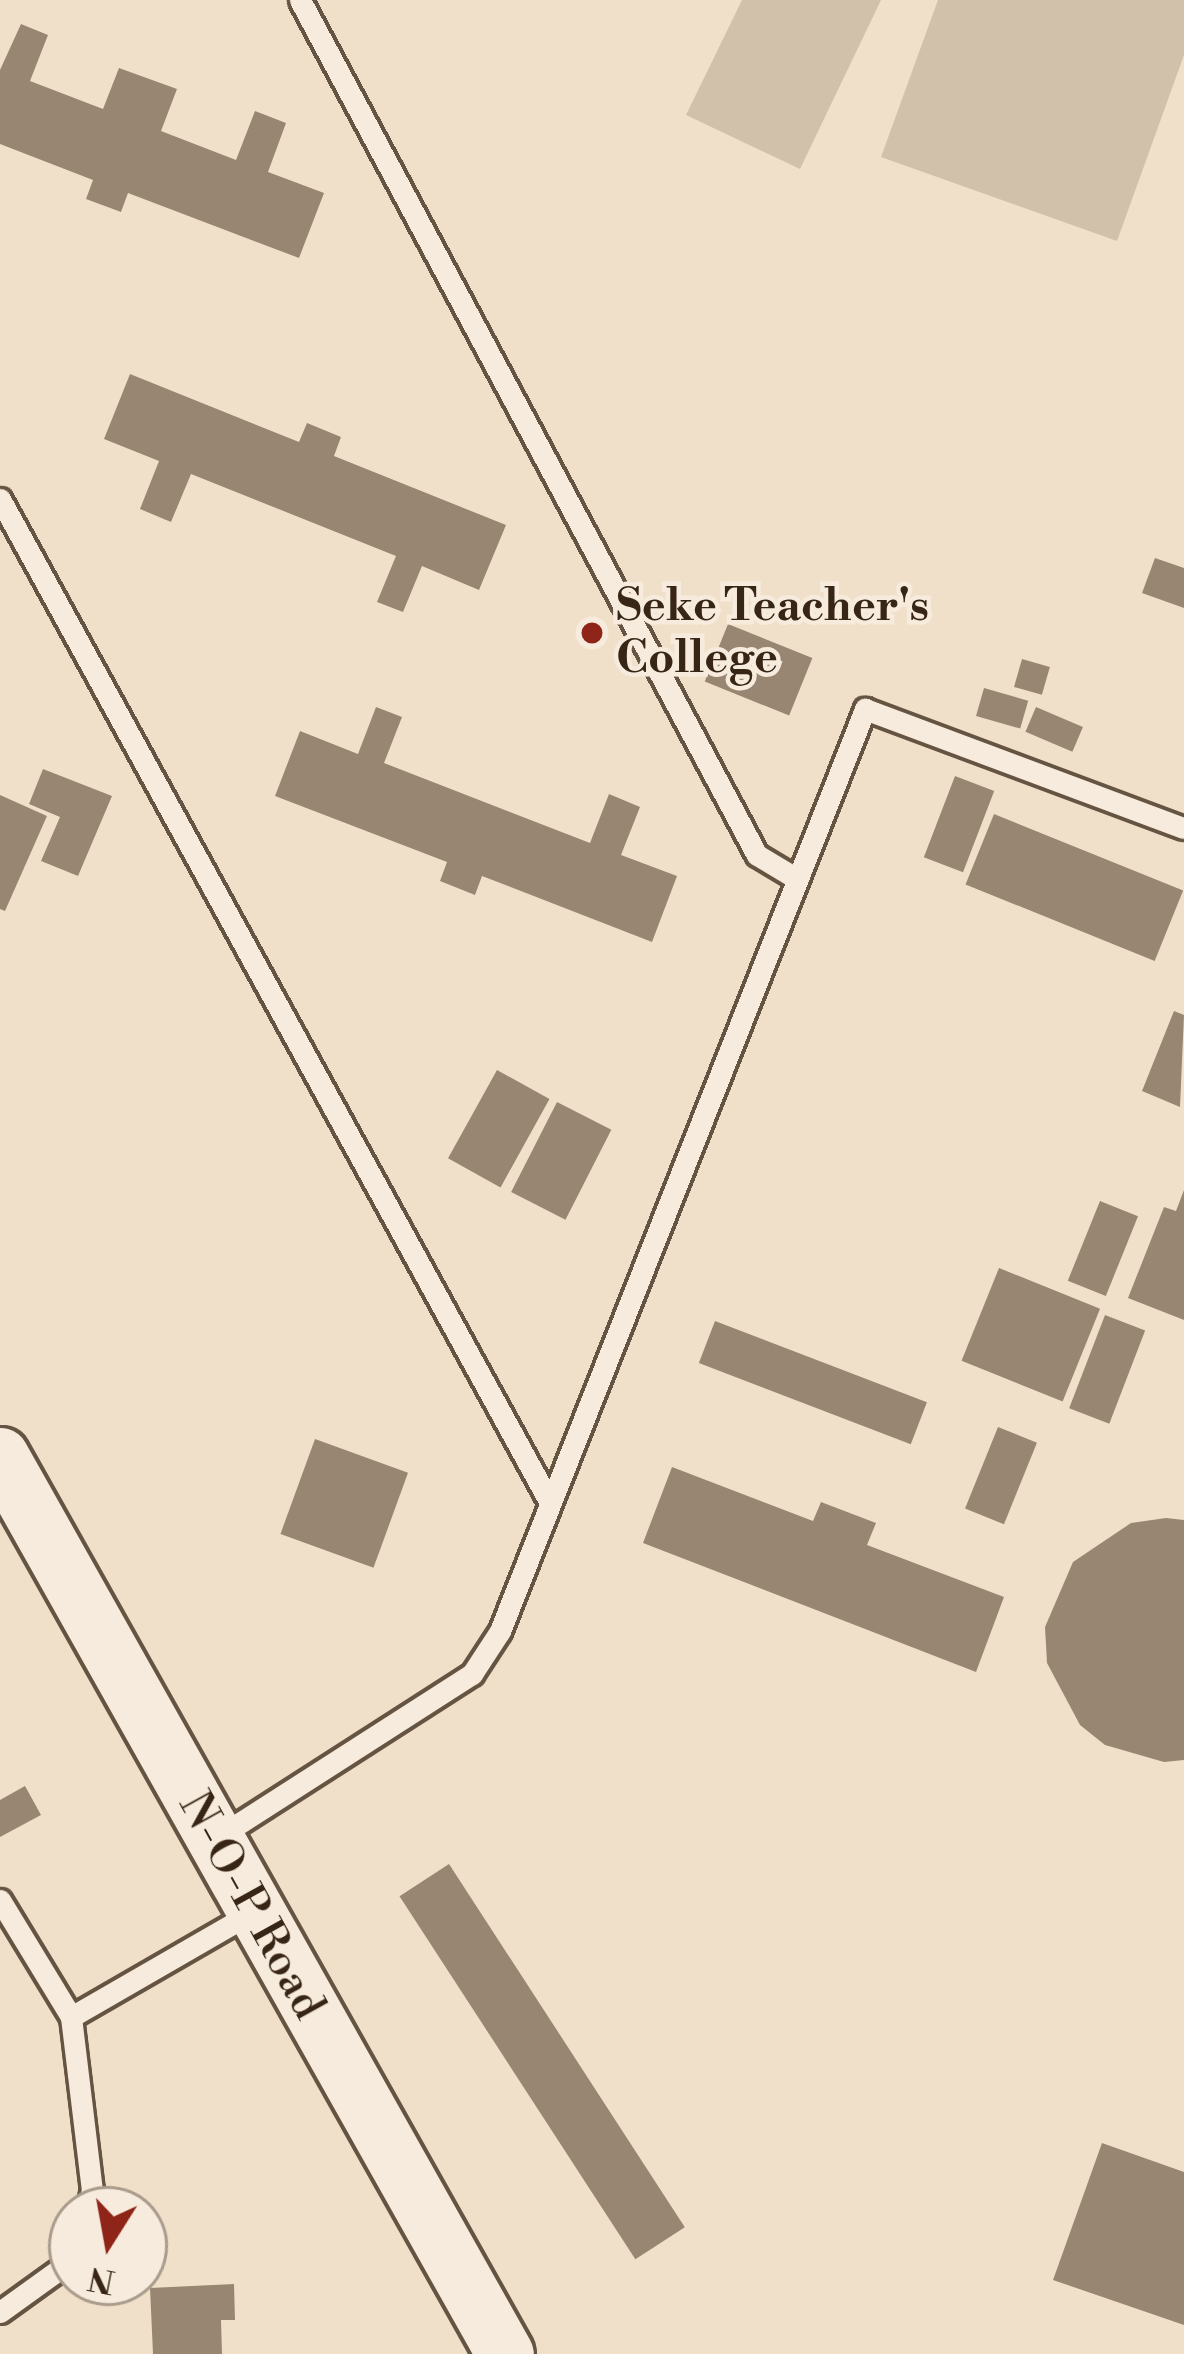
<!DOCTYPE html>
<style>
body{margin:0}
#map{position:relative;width:1184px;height:2354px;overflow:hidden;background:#f1e0c9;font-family:"Libre Bodoni",serif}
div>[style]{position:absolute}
.green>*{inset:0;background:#d1c0aa}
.building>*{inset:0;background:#988673;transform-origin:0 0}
.roads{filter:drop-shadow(3px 0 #665442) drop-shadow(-3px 0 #665442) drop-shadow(0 3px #665442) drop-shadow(0 -3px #665442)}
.lane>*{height:21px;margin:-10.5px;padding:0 10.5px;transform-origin:10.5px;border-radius:10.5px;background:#f6ebdc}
.secondary>*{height:57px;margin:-28.5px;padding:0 28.5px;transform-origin:28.5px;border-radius:28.5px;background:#f6ebdc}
.dots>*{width:33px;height:33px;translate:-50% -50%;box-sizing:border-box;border:6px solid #f6ebdc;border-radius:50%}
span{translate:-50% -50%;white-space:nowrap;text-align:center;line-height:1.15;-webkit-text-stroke:9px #f6ebdc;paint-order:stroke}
.poi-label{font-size:45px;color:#372515;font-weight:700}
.left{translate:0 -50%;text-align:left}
.street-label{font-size:45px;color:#372515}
.north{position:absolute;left:48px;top:2186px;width:120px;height:120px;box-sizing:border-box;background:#f6ebdc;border:3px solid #aa9c8c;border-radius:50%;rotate:191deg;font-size:33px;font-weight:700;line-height:48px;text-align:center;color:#372515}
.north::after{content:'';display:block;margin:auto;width:42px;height:54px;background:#8f2418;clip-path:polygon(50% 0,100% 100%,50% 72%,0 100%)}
</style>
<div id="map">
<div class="green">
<i style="clip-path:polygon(742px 0,881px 0,800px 169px,686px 115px)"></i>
<i style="clip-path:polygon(938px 0,1184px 0,1184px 55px,1117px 241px,881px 157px)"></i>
</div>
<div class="building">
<i style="clip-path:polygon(21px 24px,48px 35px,30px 81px,103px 109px,119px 68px,177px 89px,161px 131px,236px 160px,255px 111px,286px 123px,268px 172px,324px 193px,299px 258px,128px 193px,121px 212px,86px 199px,93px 180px,0 144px,0 70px)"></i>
<i style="clip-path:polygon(130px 374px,299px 442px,307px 423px,341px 437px,334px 456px,506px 525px,479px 590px,422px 566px,403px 612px,377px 602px,396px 556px,191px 474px,171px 522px,140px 509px,159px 461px,104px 439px)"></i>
<i style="clip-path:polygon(1155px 558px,1184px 568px,1184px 608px,1142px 593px)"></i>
<i style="left:728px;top:624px;width:91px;height:62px;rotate:22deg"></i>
<i style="left:1022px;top:659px;width:29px;height:29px;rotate:16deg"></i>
<i style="left:984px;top:688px;width:46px;height:29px;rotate:16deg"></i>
<i style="clip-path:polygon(376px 707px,402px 717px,384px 763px,590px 843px,609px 794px,640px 807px,621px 855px,677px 876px,652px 942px,482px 876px,475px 895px,440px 881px,447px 862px,275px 796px,300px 731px,358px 754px)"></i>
<i style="left:1036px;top:707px;width:51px;height:27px;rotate:23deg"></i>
<i style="clip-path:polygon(43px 769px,112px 796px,78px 876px,41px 861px,60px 817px,29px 804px)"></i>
<i style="left:955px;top:776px;width:42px;height:87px;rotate:21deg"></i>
<i style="clip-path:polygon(0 795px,47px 816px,5px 911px,0 909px)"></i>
<i style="left:994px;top:814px;width:204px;height:76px;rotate:22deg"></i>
<i style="clip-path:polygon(1174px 1011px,1184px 1015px,1180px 1107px,1142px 1091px)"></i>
<i style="left:497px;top:1070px;width:60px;height:101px;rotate:29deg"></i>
<i style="left:557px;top:1102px;width:61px;height:101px;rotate:27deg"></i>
<i style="clip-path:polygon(1184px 1190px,1184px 1320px,1128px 1298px,1164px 1207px,1176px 1211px)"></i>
<i style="left:1100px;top:1201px;width:41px;height:86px;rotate:22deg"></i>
<i style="left:999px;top:1268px;width:109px;height:100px;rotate:22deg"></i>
<i style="left:1105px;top:1315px;width:43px;height:100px;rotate:21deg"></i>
<i style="left:715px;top:1321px;width:227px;height:45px;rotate:21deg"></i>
<i style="left:998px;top:1427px;width:42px;height:88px;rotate:22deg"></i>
<i style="left:315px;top:1439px;width:99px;height:101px;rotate:20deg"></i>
<i style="clip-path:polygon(672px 1467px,813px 1521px,821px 1502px,876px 1523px,867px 1545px,1004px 1597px,976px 1672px,643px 1543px)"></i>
<i style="clip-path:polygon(1166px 1518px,1184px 1520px,1184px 1760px,1164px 1762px,1105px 1745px,1080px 1725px,1047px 1663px,1045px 1627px,1073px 1562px,1131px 1523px)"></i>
<i style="clip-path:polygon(25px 1786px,41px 1815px,0 1837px,0 1800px)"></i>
<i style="left:449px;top:1864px;width:433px;height:59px;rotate:57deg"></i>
<i style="clip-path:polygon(1102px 2143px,1184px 2172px,1184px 2325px,1053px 2280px)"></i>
<i style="clip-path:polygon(234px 2284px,235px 2320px,221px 2320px,222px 2354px,153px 2354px,150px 2288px)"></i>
</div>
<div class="roads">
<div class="lane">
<i style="left:300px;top:0;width:969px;rotate:61.88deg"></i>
<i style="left:757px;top:855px;width:47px;rotate:31deg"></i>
<i style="left:0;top:499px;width:1140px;rotate:61.28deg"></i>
<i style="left:218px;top:1837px;width:302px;rotate:-32.7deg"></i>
<i style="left:472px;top:1674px;width:51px;rotate:-56.9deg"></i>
<i style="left:500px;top:1631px;width:992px;rotate:-68.4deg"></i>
<i style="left:865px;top:709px;width:340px;rotate:20.5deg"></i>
<i style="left:0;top:1900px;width:137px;rotate:58.7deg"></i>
<i style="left:71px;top:2017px;width:174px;rotate:83.1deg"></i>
<i style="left:92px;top:2190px;width:21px;rotate:104deg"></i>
<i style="left:71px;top:2017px;width:210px;rotate:-30deg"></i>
<i style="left:0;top:2312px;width:89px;rotate:-35.8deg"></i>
</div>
<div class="secondary">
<i style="left:0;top:1456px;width:1030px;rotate:60.65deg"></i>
</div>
</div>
<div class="dots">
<i style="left:592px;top:633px;background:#8f2418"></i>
</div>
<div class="poi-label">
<span class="left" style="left:616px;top:633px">Seke Teacher's<br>College</span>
</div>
<div class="street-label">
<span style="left:251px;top:1906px;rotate:61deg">N-O-P Road</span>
</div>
<div class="north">N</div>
</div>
